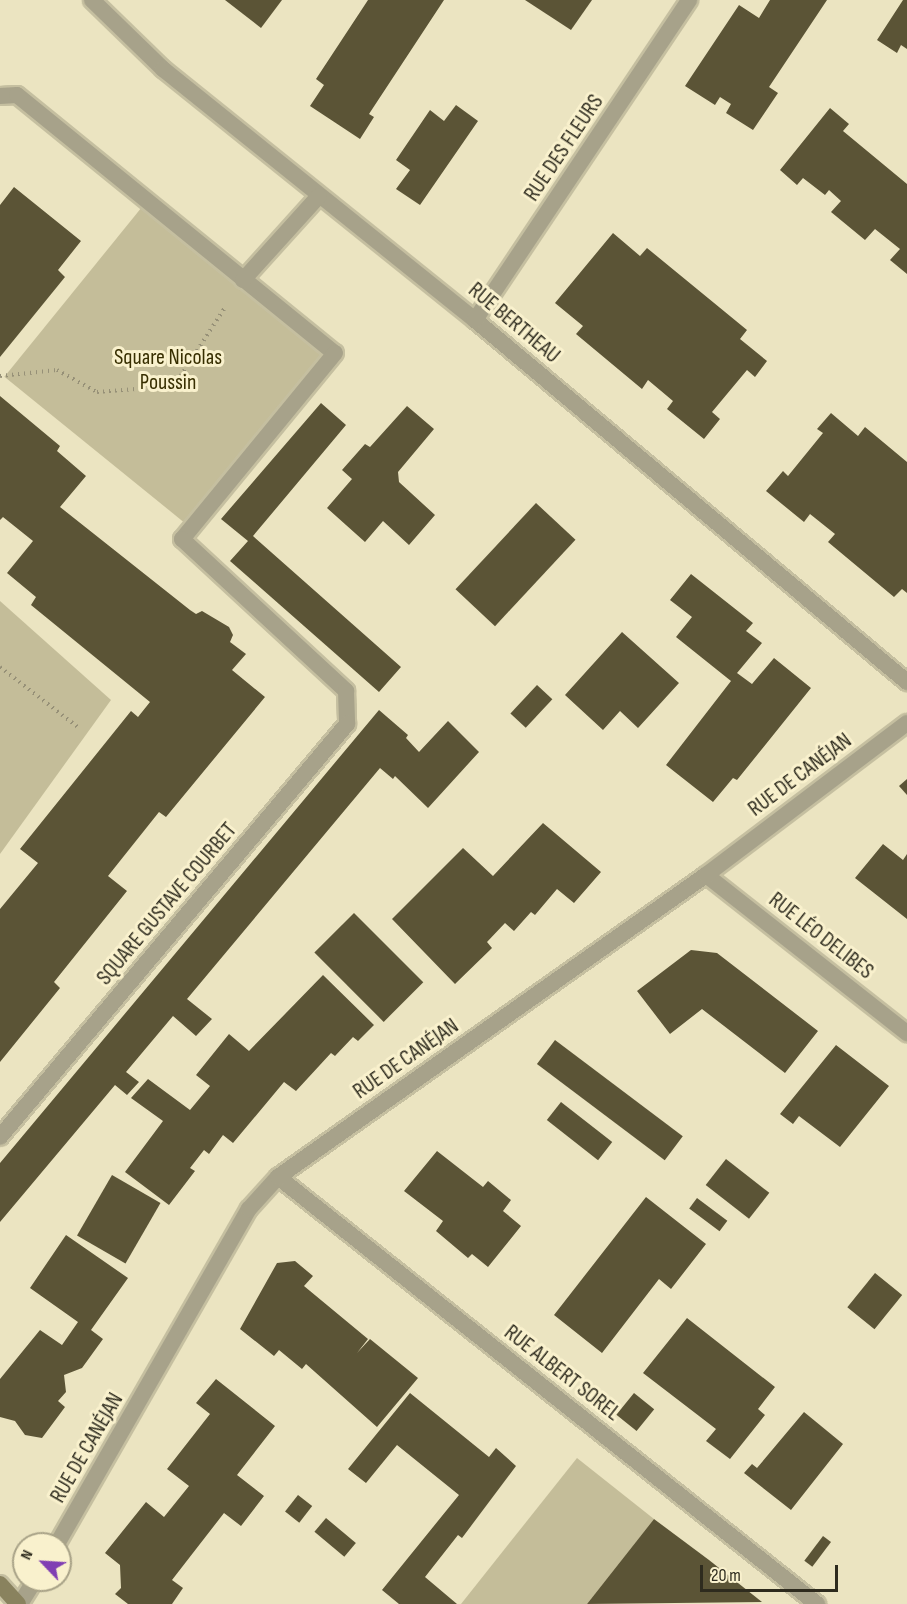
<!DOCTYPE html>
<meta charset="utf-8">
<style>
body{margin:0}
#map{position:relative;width:907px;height:1604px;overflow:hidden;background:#ebe4c1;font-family:"Sofia Sans Condensed",sans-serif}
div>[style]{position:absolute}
.green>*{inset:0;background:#c4bd99;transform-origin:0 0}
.building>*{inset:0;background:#5b5436;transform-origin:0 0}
.path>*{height:4px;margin-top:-2px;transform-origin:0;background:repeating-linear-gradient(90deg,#969077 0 1.5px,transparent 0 6px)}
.roads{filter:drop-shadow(2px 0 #c5bfa0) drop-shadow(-2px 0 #c5bfa0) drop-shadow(0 2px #c5bfa0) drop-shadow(0 -2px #c5bfa0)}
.minor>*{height:16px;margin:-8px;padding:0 8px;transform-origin:8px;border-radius:8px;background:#a7a28a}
.secondary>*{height:16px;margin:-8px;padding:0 8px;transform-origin:8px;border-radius:8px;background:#89825e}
span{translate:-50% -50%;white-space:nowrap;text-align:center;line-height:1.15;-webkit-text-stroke:6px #f9f1cd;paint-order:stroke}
.street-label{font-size:22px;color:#2e2b1e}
.park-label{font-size:22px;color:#372e00}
.north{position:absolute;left:12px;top:1532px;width:60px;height:60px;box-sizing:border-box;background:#f9f1cd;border:2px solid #a8a287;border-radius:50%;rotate:295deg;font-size:16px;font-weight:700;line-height:24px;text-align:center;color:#2e2b1e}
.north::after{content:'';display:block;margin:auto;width:21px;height:27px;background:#803eb3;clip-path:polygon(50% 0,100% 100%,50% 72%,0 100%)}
.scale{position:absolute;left:700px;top:1565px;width:138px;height:27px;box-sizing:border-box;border:3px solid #2e2b1e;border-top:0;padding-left:8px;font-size:18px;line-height:21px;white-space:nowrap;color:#2e2b1e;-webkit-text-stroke:4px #f9f1cd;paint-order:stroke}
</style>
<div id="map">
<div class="green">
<i style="left:146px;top:202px;width:242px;height:225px;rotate:39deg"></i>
<i style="clip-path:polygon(0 601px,111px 700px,0 854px)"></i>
<i style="clip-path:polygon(577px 1458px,654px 1519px,587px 1604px,461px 1604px)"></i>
</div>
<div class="building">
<i style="clip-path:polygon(225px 0,282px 0,261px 28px)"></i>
<i style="clip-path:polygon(368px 0,444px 0,369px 114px,374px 117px,360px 139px,310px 106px,324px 85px,316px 79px)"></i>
<i style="clip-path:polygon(525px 0,592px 0,571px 30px)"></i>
<i style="clip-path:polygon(770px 0,827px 0,769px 87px,778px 93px,753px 130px,726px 113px,731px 104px,720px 97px,715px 105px,685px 86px,739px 5px,759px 18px)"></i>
<i style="clip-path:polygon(903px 0,907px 0,907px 49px,901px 45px,897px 53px,877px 40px)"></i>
<i style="clip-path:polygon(456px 105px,478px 121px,420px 205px,396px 189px,410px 170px,396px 160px,430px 110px,444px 121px)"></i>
<i style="clip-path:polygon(830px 108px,849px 124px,843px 131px,907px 184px,907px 274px,890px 260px,900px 249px,875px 229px,865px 240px,831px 212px,841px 201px,829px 190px,825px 195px,803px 178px,797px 185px,780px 170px)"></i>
<i style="clip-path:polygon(14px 187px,81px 241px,58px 270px,65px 277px,0 357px,0 205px)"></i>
<i style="clip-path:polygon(613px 233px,640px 256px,647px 248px,747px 330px,740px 339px,767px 361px,755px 377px,747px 370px,712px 412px,720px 419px,704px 439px,667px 409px,673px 401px,648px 380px,642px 389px,576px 334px,583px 326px,555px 303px)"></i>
<i style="clip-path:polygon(0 396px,60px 446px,57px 451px,86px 476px,60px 507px,190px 610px,196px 614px,202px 611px,229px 627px,233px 635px,230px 642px,246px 654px,232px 670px,265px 697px,166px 817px,159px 812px,108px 876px,127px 891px,54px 982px,60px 988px,0 1062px,0 909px,38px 863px,20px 849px,131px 711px,138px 717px,150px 702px,31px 605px,36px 597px,7px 573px,33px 541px,3px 517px,0 520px)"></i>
<i style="clip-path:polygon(321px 403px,346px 425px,253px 536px,401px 667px,379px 692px,230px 561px,248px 541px,221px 519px)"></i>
<i style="clip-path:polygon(407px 406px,434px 429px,398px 472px,399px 482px,435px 515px,409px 545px,383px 521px,365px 542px,327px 508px,352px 479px,342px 470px,365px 444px,370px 447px)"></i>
<i style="clip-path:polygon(831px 413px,858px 436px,865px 427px,907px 462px,907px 593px,902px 589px,894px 597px,828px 542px,835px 534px,810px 514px,804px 522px,766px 491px,783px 471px,788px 476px,823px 433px,817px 429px)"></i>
<i style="left:536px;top:503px;width:54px;height:118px;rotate:43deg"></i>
<i style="clip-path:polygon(691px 574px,753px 623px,746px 631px,762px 643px,737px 673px,752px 684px,774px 658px,811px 688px,737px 780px,733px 778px,713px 802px,666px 765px,731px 681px,676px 637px,692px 617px,670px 600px)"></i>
<i style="clip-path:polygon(622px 632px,679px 683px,638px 728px,620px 711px,603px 730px,565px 695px)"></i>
<i style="left:537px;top:685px;width:21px;height:39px;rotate:43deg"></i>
<i style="clip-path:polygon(379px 710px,408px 735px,406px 738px,419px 752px,448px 721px,479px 752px,428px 808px,395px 776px,393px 779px,380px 768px,187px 999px,212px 1019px,196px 1036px,173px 1016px,126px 1072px,139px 1082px,127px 1095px,115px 1085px,0 1222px,0 1163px)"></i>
<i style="clip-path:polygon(907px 779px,907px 795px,899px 786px)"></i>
<i style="clip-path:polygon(543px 823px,601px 872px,574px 903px,557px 889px,535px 915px,531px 912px,514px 931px,505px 923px,487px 942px,492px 948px,455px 984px,392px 919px,463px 848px,493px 876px)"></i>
<i style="clip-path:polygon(883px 844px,903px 860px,907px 854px,907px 919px,855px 878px)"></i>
<i style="left:354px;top:913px;width:98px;height:56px;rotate:45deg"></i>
<i style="clip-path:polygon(691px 950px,717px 953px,818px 1031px,785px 1073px,702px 1009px,670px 1034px,637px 991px)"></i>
<i style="clip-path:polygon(323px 975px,374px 1025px,358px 1041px,353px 1037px,335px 1056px,331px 1053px,296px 1091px,284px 1082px,233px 1143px,223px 1135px,209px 1154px,204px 1150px,190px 1168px,195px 1171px,169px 1205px,125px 1172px,163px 1121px,131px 1098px,148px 1079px,190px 1110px,210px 1086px,196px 1075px,229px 1034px,249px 1051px)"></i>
<i style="left:555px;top:1040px;width:160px;height:30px;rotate:37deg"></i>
<i style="clip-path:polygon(836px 1045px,889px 1086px,840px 1147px,799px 1116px,793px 1124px,780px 1114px)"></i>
<i style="left:561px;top:1102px;width:65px;height:23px;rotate:38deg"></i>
<i style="clip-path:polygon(437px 1151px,483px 1187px,488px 1181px,511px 1200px,503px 1211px,521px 1226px,488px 1267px,472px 1254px,468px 1258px,436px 1231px,443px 1221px,404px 1191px)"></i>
<i style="left:726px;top:1159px;width:55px;height:33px;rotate:38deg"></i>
<i style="left:112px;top:1175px;width:56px;height:70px;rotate:30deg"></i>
<i style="clip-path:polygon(646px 1197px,706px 1244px,671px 1289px,659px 1279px,602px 1353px,554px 1315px)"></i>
<i style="left:697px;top:1198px;width:38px;height:13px;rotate:37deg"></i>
<i style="clip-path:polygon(66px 1235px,128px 1278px,91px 1330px,103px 1339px,82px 1368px,64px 1375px,66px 1392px,58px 1401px,65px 1407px,42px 1438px,25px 1435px,15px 1421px,0 1417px,0 1379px,40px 1330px,62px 1345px,78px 1322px,30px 1288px)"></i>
<i style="clip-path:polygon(295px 1261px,313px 1276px,304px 1286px,368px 1339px,357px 1353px,370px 1339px,418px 1378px,377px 1427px,306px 1364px,302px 1369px,279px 1350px,274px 1356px,240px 1329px,277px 1263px)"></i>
<i style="left:875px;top:1273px;width:35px;height:44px;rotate:39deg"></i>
<i style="clip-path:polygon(687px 1318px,775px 1387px,758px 1409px,765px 1415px,730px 1459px,706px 1441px,716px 1429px,643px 1373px)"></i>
<i style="clip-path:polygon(216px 1379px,275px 1426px,237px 1475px,264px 1496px,241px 1526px,224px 1513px,172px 1580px,183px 1588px,172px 1604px,128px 1604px,115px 1594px,121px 1588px,120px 1565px,105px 1553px,146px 1502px,164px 1517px,189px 1486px,167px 1469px,210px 1414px,196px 1403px)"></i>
<i style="clip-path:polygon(410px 1393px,489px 1457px,496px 1448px,516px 1466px,462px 1538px,458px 1535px,425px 1577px,457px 1604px,399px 1604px,382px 1590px,459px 1495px,397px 1445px,366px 1483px,348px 1469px)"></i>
<i style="left:634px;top:1393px;width:26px;height:28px;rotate:39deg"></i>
<i style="clip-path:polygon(804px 1412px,843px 1444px,791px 1510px,744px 1473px,752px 1464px,757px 1468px)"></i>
<i style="left:298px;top:1495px;width:18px;height:21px;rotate:38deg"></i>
<i style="left:326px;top:1518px;width:39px;height:18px;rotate:40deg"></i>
<i style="clip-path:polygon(654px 1519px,709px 1560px,762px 1602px,587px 1604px)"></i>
<i style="left:823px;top:1536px;width:10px;height:31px;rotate:37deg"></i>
</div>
<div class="path">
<i style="left:0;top:376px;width:57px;rotate:-6deg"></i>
<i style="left:57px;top:370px;width:46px;rotate:28.8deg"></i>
<i style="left:97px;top:392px;width:77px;rotate:-4.5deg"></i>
<i style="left:174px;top:386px;width:95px;rotate:-57deg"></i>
<i style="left:0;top:667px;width:100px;rotate:37.7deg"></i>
</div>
<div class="roads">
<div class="minor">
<i style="left:92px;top:0;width:99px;rotate:44.2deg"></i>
<i style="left:163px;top:69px;width:400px;rotate:38.8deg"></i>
<i style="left:475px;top:320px;width:564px;rotate:39.96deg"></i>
<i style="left:0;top:96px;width:17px;rotate:-3deg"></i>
<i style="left:17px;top:95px;width:409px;rotate:39.1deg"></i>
<i style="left:335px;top:353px;width:241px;rotate:129.4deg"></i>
<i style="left:182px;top:539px;width:224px;rotate:42.8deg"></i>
<i style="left:346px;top:691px;width:33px;rotate:88deg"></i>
<i style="left:347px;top:724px;width:539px;rotate:130.04deg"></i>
<i style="left:243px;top:280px;width:113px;rotate:-47.9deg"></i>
<i style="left:475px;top:320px;width:385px;rotate:-56.2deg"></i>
<i style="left:706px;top:875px;width:256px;rotate:38.2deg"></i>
<i style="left:278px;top:1177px;width:688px;rotate:38.39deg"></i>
<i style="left:57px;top:1544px;width:386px;rotate:-60.2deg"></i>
<i style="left:249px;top:1209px;width:43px;rotate:-47.8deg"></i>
<i style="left:278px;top:1177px;width:524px;rotate:-35.21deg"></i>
<i style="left:706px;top:875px;width:252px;rotate:-37.1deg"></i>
<i style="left:20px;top:1604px;width:28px;rotate:-58deg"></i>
</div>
<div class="secondary">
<i style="left:0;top:1584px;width:27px;rotate:48deg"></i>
</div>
</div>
<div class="street-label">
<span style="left:564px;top:148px;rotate:-56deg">RUE DES FLEURS</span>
<span style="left:514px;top:323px;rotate:40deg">RUE BERTHEAU</span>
<span style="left:800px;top:775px;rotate:-37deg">RUE DE CANÉJAN</span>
<span style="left:167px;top:904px;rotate:-50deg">SQUARE GUSTAVE COURBET</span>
<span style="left:821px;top:936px;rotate:38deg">RUE LÉO DELIBES</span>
<span style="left:406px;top:1059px;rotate:-35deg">RUE DE CANÉJAN</span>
<span style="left:562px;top:1373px;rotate:38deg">RUE ALBERT SOREL</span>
<span style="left:87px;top:1448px;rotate:-60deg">RUE DE CANÉJAN</span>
</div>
<div class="park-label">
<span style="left:168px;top:370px">Square Nicolas<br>Poussin</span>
</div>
<div class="north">N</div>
<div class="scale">20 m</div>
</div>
